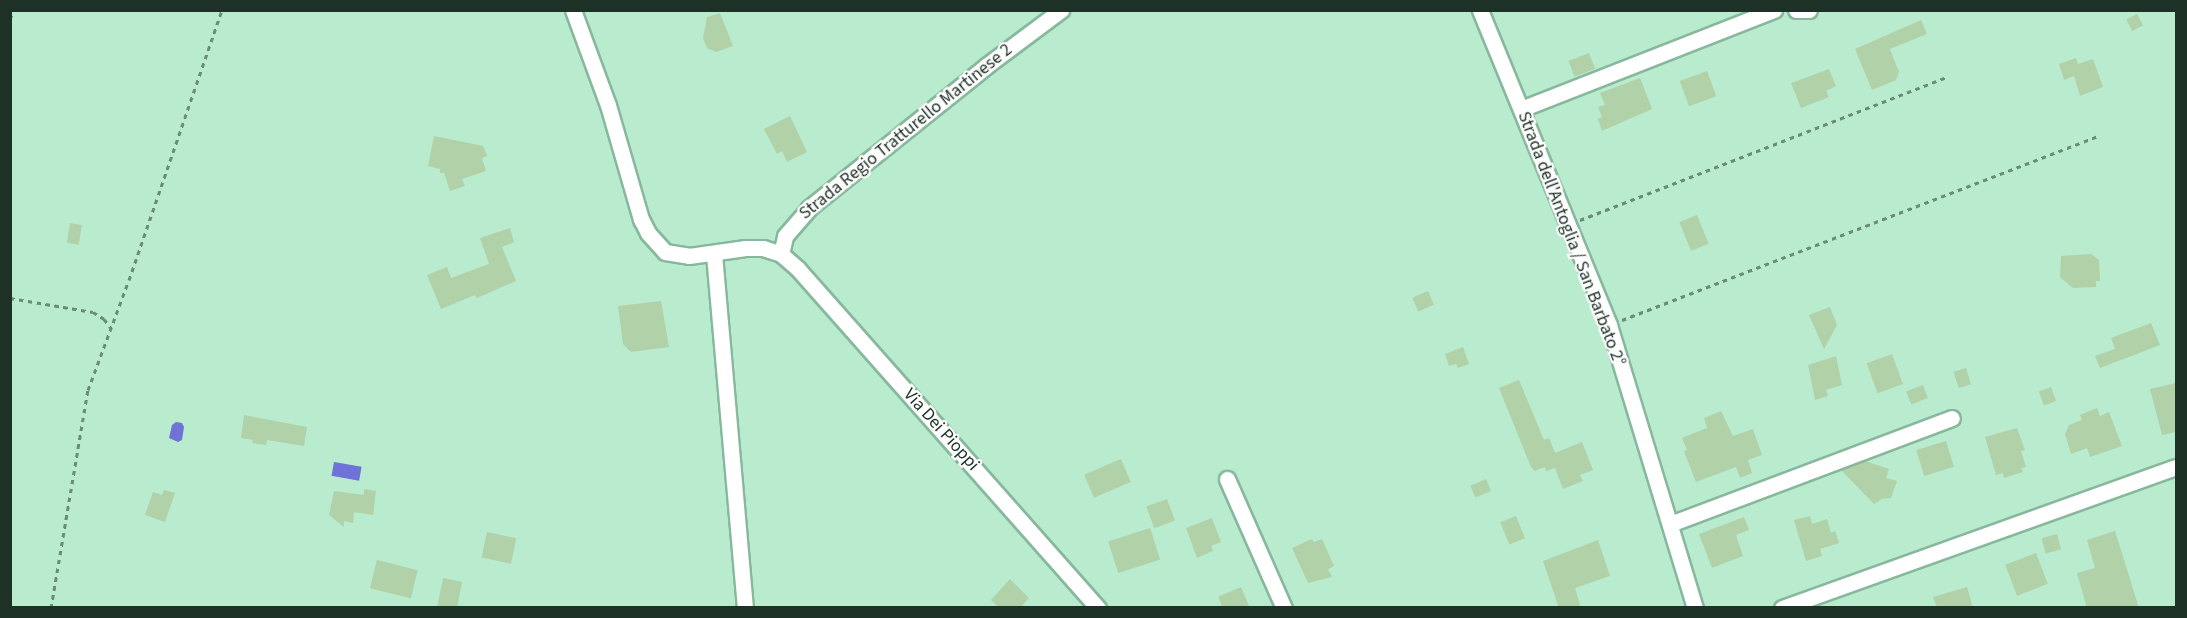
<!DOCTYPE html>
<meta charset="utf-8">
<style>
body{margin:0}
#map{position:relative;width:2187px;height:618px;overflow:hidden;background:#b9ebce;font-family:"Source Sans 3",sans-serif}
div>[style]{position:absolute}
.water>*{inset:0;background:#6f72d6;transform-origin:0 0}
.building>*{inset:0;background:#b1d1a9;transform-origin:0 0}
.path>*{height:3px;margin-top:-1.5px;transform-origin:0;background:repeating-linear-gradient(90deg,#698b78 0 4.5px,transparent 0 9px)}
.roads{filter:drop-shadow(2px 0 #87b89d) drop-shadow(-2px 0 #87b89d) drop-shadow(0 2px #87b89d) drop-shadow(0 -2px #87b89d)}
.minor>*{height:15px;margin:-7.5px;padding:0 7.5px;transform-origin:7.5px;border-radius:7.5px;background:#fff}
span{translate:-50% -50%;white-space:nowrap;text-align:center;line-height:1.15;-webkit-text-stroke:4.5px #fefefe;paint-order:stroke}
.street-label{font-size:18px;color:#1d3126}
.frame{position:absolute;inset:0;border:12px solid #1d3126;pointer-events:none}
</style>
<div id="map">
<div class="water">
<i style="clip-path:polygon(176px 422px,182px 423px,184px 427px,182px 440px,178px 442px,169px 438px,172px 425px)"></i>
<i style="left:334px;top:462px;width:28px;height:14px;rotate:10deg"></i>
</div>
<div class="building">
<i style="clip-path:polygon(720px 13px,733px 46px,716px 52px,707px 48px,703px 38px,707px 17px)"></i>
<i style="left:2137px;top:14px;width:13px;height:12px;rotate:63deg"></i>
<i style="clip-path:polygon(1921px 20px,1927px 34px,1890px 49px,1899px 72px,1896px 80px,1872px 90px,1855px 49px)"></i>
<i style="left:1589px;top:53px;width:17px;height:22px;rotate:69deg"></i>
<i style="clip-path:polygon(2076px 58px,2078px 64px,2093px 59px,2103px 87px,2080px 96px,2074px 76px,2064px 80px,2059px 64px)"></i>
<i style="clip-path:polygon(1829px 69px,1836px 86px,1826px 91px,1829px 97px,1801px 108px,1791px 83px)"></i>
<i style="left:1707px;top:71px;width:27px;height:29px;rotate:70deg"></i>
<i style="clip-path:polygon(1640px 78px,1652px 109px,1602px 131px,1598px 119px,1602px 117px,1598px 107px,1605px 105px,1600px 93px)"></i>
<i style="clip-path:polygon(790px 116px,807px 152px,787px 162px,782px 151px,777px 154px,764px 129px)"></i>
<i style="clip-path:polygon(434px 136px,483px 146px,487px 156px,482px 158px,486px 171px,462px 179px,465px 186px,450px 191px,444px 173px,440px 173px,440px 169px,428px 166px)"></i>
<i style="left:1697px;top:215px;width:31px;height:19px;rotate:68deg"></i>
<i style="left:70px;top:223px;width:12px;height:20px;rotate:9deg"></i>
<i style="clip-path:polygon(510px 228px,514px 242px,502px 247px,516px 281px,477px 298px,475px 295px,441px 309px,427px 275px,447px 267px,451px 278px,489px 264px,480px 238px)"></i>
<i style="clip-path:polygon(2091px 254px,2099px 260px,2100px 281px,2096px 281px,2096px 287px,2073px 288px,2060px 277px,2061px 256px)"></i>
<i style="left:1428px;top:291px;width:15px;height:17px;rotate:67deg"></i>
<i style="clip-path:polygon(661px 301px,669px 347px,631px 352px,623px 344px,618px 306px)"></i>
<i style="clip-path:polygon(1830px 307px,1837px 325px,1824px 349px,1809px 315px)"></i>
<i style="clip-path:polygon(2151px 323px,2160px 345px,2100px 368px,2095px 356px,2115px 349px,2111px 338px)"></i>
<i style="clip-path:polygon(1463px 347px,1469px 364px,1458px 368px,1456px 364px,1449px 366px,1445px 354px)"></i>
<i style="left:1892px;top:354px;width:32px;height:27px;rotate:70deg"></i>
<i style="clip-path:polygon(1836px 356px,1842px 385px,1826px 390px,1828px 396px,1815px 400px,1808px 365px)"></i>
<i style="left:1966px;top:368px;width:17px;height:13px;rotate:73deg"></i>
<i style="clip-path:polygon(1519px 380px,1544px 440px,1549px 438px,1555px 453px,1582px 442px,1593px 470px,1580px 475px,1583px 481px,1563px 489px,1555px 468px,1546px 471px,1545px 467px,1535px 471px,1531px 467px,1499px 388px)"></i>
<i style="clip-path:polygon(2176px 383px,2176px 432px,2162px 435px,2150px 389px)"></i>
<i style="left:1923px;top:385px;width:14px;height:18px;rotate:69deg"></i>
<i style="left:2051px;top:387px;width:15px;height:13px;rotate:70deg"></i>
<i style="clip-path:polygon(2097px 408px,2100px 416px,2109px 412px,2122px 446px,2090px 457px,2087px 448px,2071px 454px,2065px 434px,2069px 425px,2082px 420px,2080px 415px)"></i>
<i style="clip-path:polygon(1721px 411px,1733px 436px,1753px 429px,1762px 455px,1748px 460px,1752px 473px,1740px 478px,1736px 467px,1696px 482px,1684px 451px,1687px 450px,1682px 438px,1707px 428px,1704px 418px)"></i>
<i style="clip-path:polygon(244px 415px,307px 427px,304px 446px,267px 440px,266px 445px,252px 443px,253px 440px,241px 438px)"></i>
<i style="clip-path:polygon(2017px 428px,2025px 450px,2021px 451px,2026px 467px,2021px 468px,2023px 472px,2004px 478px,2003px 473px,1996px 475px,1985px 437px)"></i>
<i style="left:1946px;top:441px;width:27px;height:31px;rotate:73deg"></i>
<i style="left:1121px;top:459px;width:25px;height:40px;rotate:67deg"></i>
<i style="clip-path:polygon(1865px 461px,1889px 469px,1886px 478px,1897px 481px,1891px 498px,1882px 499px,1874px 504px,1841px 470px)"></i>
<i style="left:1486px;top:479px;width:13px;height:17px;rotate:67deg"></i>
<i style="clip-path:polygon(364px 489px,376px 491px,373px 515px,354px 512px,353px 523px,344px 521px,344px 527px,329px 515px,334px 491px,364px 495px)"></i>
<i style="clip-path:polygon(164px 490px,175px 493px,165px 522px,145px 515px,153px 492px,162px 495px)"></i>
<i style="left:1167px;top:499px;width:23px;height:22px;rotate:70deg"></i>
<i style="left:1516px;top:516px;width:24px;height:17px;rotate:68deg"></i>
<i style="clip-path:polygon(1810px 516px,1812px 524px,1827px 519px,1831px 533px,1835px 531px,1839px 543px,1820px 549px,1822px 556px,1806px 561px,1794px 520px)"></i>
<i style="clip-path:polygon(1744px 517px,1749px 530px,1736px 535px,1743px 556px,1712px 568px,1699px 534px)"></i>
<i style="clip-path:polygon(1212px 518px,1221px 542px,1211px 546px,1213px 551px,1197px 558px,1186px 528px)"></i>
<i style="left:1150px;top:528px;width:33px;height:44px;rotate:72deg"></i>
<i style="clip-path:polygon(2115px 531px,2139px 608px,2087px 608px,2077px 573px,2095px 568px,2087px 540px)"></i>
<i style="left:487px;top:532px;width:30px;height:26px;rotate:12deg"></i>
<i style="left:2057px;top:534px;width:16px;height:16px;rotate:75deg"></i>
<i style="clip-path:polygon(1312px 539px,1314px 542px,1322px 539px,1334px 566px,1328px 569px,1332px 577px,1308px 583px,1292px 548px)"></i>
<i style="clip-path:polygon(1598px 540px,1610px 576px,1575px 588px,1581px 608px,1559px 608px,1543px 561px)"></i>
<i style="left:2036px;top:553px;width:33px;height:33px;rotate:69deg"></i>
<i style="left:377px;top:560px;width:42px;height:29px;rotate:14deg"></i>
<i style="clip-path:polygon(443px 578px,462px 582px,457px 608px,437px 608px)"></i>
<i style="clip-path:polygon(1010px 579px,1029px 598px,1020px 608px,999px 608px,991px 600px)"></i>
<i style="clip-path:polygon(1241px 587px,1250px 608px,1223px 608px,1218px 597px)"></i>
<i style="clip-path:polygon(1967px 587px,1973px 608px,1937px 608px,1933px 597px)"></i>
</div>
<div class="path">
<i style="left:10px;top:19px;width:10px;rotate:-66deg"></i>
<i style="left:1580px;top:220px;width:394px;rotate:-21.3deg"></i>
<i style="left:10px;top:298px;width:84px;rotate:9.6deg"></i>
<i style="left:93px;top:312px;width:13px;rotate:32deg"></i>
<i style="left:104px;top:319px;width:11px;rotate:52deg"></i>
<i style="left:1622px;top:320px;width:510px;rotate:-21.13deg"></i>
<i style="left:51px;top:608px;width:221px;rotate:-80.4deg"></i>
<i style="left:88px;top:390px;width:117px;rotate:-69.6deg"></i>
<i style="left:129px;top:280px;width:286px;rotate:-71deg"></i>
</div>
<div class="roads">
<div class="minor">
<i style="left:573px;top:10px;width:101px;rotate:69.8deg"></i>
<i style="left:608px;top:105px;width:119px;rotate:73.9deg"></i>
<i style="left:641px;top:219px;width:16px;rotate:63deg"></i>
<i style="left:648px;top:233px;width:25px;rotate:48deg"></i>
<i style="left:665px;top:252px;width:24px;rotate:9deg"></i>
<i style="left:689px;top:256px;width:57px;rotate:-8.1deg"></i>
<i style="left:745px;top:248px;width:18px"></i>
<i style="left:763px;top:248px;width:19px;rotate:18deg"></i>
<i style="left:781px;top:254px;width:18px;rotate:-77deg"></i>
<i style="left:785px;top:236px;width:37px;rotate:-49deg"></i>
<i style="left:809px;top:208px;width:227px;rotate:-38.7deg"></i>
<i style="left:986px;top:66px;width:94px;rotate:-36.7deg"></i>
<i style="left:1480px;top:10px;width:340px;rotate:67.7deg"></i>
<i style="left:1609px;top:325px;width:296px;rotate:73.1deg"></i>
<i style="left:1796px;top:10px;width:13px"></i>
<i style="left:1521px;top:109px;width:272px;rotate:-21.4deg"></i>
<i style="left:714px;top:254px;width:355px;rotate:85deg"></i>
<i style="left:781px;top:254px;width:23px;rotate:41deg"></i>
<i style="left:798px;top:269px;width:453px;rotate:48.5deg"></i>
<i style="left:1227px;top:479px;width:141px;rotate:66.2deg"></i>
<i style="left:1670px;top:524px;width:301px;rotate:-20.6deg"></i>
<i style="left:1782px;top:608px;width:418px;rotate:-19.7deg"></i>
</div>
</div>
<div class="street-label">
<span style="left:906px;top:132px;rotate:-39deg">Strada Regio Tratturello Martinese 2</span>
<span style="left:1571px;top:239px;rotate:69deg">Strada dell'Antoglia / San Barbato 2°</span>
<span style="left:941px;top:430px;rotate:48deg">Via Dei Pioppi</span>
</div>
<div class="frame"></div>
</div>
